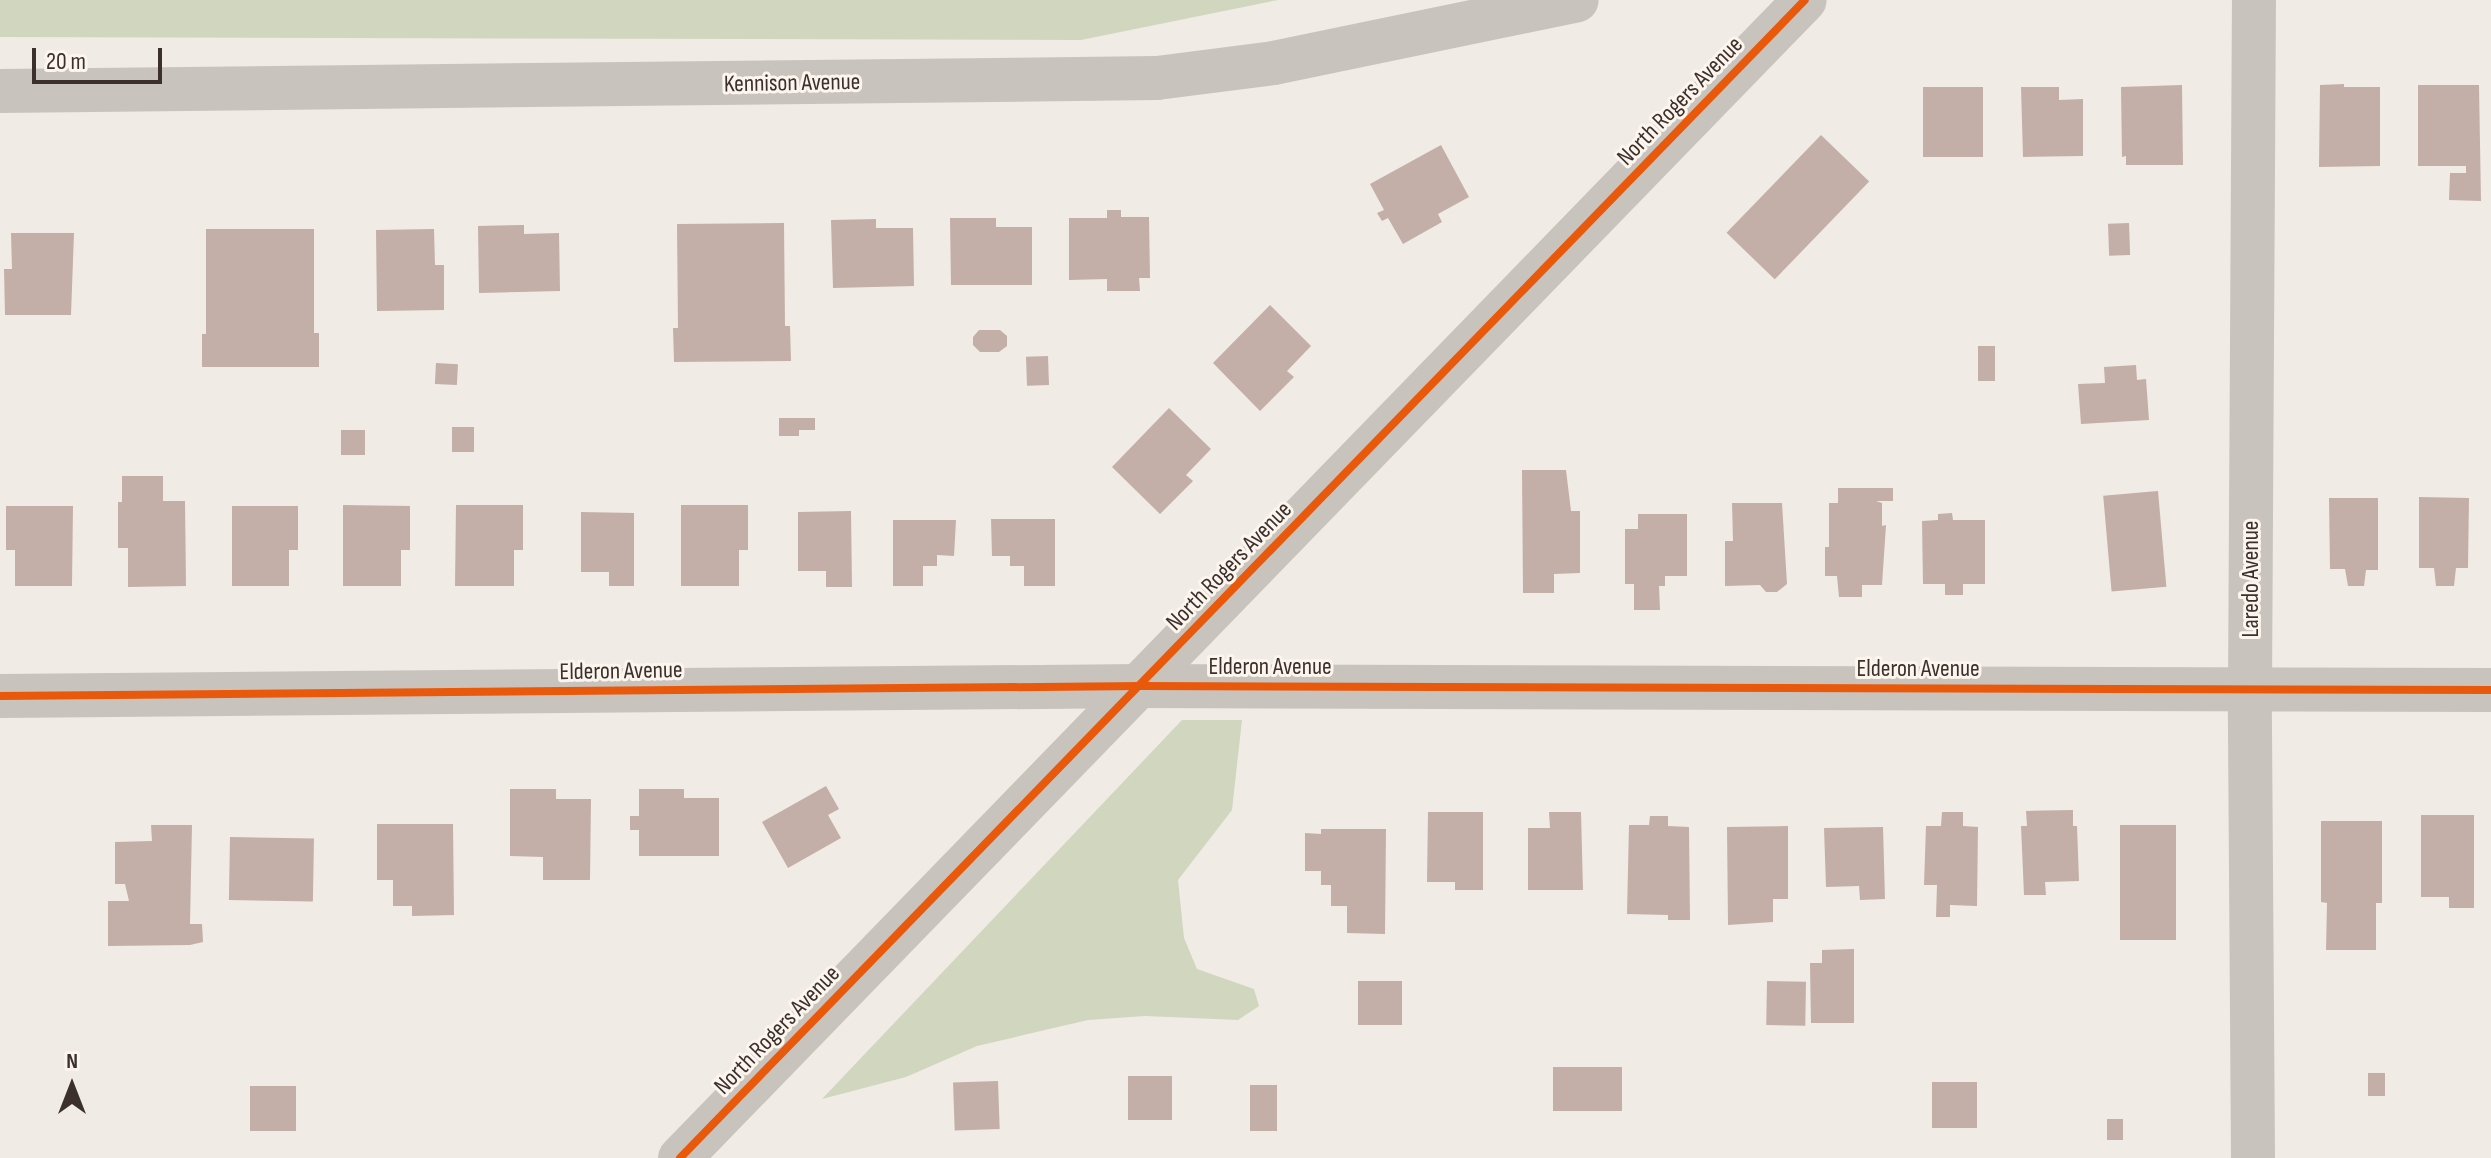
<!DOCTYPE html>
<style>
body{margin:0}
#map{position:relative;width:2491px;height:1158px;overflow:hidden;background:#f0ebe5;font-family:"Sofia Sans Condensed",sans-serif}
div>[style]{position:absolute}
.green>*{inset:0;background:#d1d6bf}
.building>*{inset:0;background:#c3afa7;transform-origin:0 0}
.minor>*{height:44px;margin:-22px;padding:0 22px;transform-origin:22px;border-radius:22px;background:#c9c3be}
.cycleway>*{height:8px;margin:-4px;padding:0 4px;transform-origin:4px;border-radius:4px;background:#e8590c}
span{translate:-50% -50%;white-space:nowrap;text-align:center;line-height:1.15;-webkit-text-stroke:6px #fbf5ee;paint-order:stroke}
.street-label{font-size:24px;color:#3b302b}
.north{position:absolute;left:32px;top:1046px;width:80px;height:80px;-webkit-text-stroke:6px #fbf5ee;paint-order:stroke;rotate:0deg;font-size:22px;font-weight:700;line-height:32px;text-align:center;color:#3b302b}
.north::after{content:'';display:block;margin:auto;width:28px;height:36px;background:#3b302b;clip-path:polygon(50% 0,100% 100%,50% 72%,0 100%)}
.scale{position:absolute;left:32px;top:48px;width:130px;height:36px;box-sizing:border-box;border:4px solid #3b302b;border-top:0;padding-left:10px;font-size:24px;line-height:28px;white-space:nowrap;color:#3b302b;-webkit-text-stroke:6px #fbf5ee;paint-order:stroke}
</style>
<div id="map">
<div class="green">
<i style="clip-path:polygon(0 0,1278px 0,1081px 40px,0 37px)"></i>
<i style="clip-path:polygon(1182px 720px,1242px 720px,1232px 810px,1178px 880px,1184px 938px,1197px 969px,1254px 989px,1259px 1006px,1238px 1020px,1145px 1016px,1088px 1020px,977px 1046px,906px 1077px,822px 1099px)"></i>
</div>
<div class="building">
<i style="clip-path:polygon(2344px 84px,2344px 87px,2380px 87px,2380px 166px,2319px 167px,2320px 85px)"></i>
<i style="clip-path:polygon(2182px 85px,2183px 165px,2126px 165px,2126px 156px,2122px 157px,2121px 87px)"></i>
<i style="clip-path:polygon(2418px 85px,2479px 85px,2481px 201px,2449px 200px,2450px 173px,2466px 173px,2466px 166px,2418px 166px)"></i>
<i style="left:1923px;top:87px;width:60px;height:70px"></i>
<i style="clip-path:polygon(2021px 87px,2059px 87px,2059px 100px,2083px 99px,2083px 156px,2023px 157px)"></i>
<i style="left:1821px;top:135px;width:67px;height:136px;rotate:44deg"></i>
<i style="clip-path:polygon(1441px 145px,1469px 197px,1438px 214px,1442px 222px,1403px 244px,1388px 218px,1382px 221px,1377px 213px,1384px 210px,1370px 184px)"></i>
<i style="clip-path:polygon(1107px 210px,1121px 210px,1121px 217px,1149px 217px,1150px 278px,1139px 278px,1140px 291px,1107px 291px,1107px 279px,1069px 280px,1069px 218px,1107px 218px)"></i>
<i style="clip-path:polygon(950px 218px,996px 218px,996px 227px,1032px 227px,1032px 285px,951px 285px)"></i>
<i style="clip-path:polygon(876px 219px,876px 228px,913px 228px,914px 286px,833px 288px,831px 220px)"></i>
<i style="clip-path:polygon(784px 223px,785px 326px,790px 326px,791px 361px,674px 362px,673px 328px,678px 328px,677px 224px)"></i>
<i style="left:2129px;top:223px;width:32px;height:21px;rotate:88deg"></i>
<i style="clip-path:polygon(524px 225px,524px 234px,559px 233px,560px 291px,479px 293px,478px 226px)"></i>
<i style="clip-path:polygon(206px 229px,314px 229px,314px 333px,319px 333px,319px 367px,202px 367px,202px 334px,206px 334px)"></i>
<i style="clip-path:polygon(434px 229px,435px 265px,444px 265px,444px 310px,377px 311px,376px 230px)"></i>
<i style="clip-path:polygon(11px 233px,74px 233px,71px 315px,5px 315px,4px 269px,12px 269px)"></i>
<i style="clip-path:polygon(1270px 305px,1311px 346px,1287px 371px,1294px 377px,1260px 411px,1213px 363px)"></i>
<i style="clip-path:polygon(979px 330px,1000px 330px,1007px 336px,1007px 346px,999px 352px,980px 352px,973px 345px,973px 337px)"></i>
<i style="left:1978px;top:346px;width:17px;height:35px"></i>
<i style="left:1048px;top:356px;width:29px;height:22px;rotate:88deg"></i>
<i style="left:436px;top:363px;width:22px;height:21px;rotate:3deg"></i>
<i style="clip-path:polygon(2136px 365px,2137px 380px,2146px 379px,2149px 420px,2081px 424px,2078px 384px,2105px 383px,2104px 367px)"></i>
<i style="clip-path:polygon(1169px 408px,1211px 449px,1186px 475px,1193px 481px,1160px 514px,1112px 467px)"></i>
<i style="clip-path:polygon(779px 418px,815px 418px,815px 430px,799px 430px,799px 436px,779px 436px)"></i>
<i style="left:452px;top:427px;width:22px;height:25px"></i>
<i style="left:341px;top:430px;width:24px;height:25px"></i>
<i style="clip-path:polygon(1522px 470px,1566px 470px,1571px 511px,1580px 511px,1580px 573px,1554px 574px,1554px 593px,1523px 593px)"></i>
<i style="clip-path:polygon(122px 476px,163px 476px,163px 501px,185px 501px,186px 586px,128px 587px,128px 548px,118px 548px,118px 502px,122px 502px)"></i>
<i style="clip-path:polygon(1838px 488px,1893px 488px,1893px 501px,1876px 501px,1882px 503px,1882px 526px,1886px 525px,1882px 585px,1862px 585px,1862px 597px,1839px 597px,1837px 576px,1825px 576px,1825px 547px,1829px 547px,1829px 503px,1838px 503px)"></i>
<i style="left:2158px;top:491px;width:96px;height:55px;rotate:85deg"></i>
<i style="clip-path:polygon(2419px 497px,2469px 498px,2468px 568px,2456px 568px,2454px 586px,2436px 586px,2434px 568px,2419px 568px)"></i>
<i style="clip-path:polygon(2329px 498px,2378px 498px,2378px 570px,2366px 570px,2364px 586px,2348px 586px,2345px 569px,2330px 569px)"></i>
<i style="clip-path:polygon(1732px 503px,1782px 503px,1787px 584px,1777px 592px,1766px 592px,1760px 585px,1725px 586px,1725px 541px,1733px 541px)"></i>
<i style="clip-path:polygon(343px 505px,410px 506px,410px 550px,401px 550px,401px 586px,343px 586px)"></i>
<i style="clip-path:polygon(456px 505px,523px 505px,523px 550px,514px 550px,514px 586px,455px 586px)"></i>
<i style="clip-path:polygon(681px 505px,748px 505px,748px 550px,739px 550px,739px 586px,681px 586px)"></i>
<i style="clip-path:polygon(6px 506px,73px 506px,72px 586px,15px 586px,15px 550px,6px 550px)"></i>
<i style="clip-path:polygon(232px 506px,298px 506px,298px 550px,289px 550px,289px 586px,232px 586px)"></i>
<i style="clip-path:polygon(851px 511px,852px 587px,826px 587px,826px 571px,798px 571px,798px 512px)"></i>
<i style="clip-path:polygon(581px 512px,634px 513px,634px 586px,609px 586px,609px 572px,581px 572px)"></i>
<i style="clip-path:polygon(1952px 513px,1953px 520px,1985px 520px,1985px 584px,1963px 584px,1963px 595px,1945px 595px,1945px 584px,1923px 584px,1922px 521px,1938px 520px,1938px 514px)"></i>
<i style="clip-path:polygon(1638px 514px,1687px 514px,1687px 576px,1665px 576px,1665px 586px,1659px 586px,1660px 610px,1634px 610px,1634px 584px,1625px 584px,1625px 529px,1638px 529px)"></i>
<i style="clip-path:polygon(991px 519px,1055px 519px,1055px 586px,1024px 586px,1024px 566px,1010px 566px,1010px 556px,992px 556px)"></i>
<i style="clip-path:polygon(893px 520px,956px 520px,954px 556px,937px 555px,937px 566px,923px 566px,923px 586px,893px 586px)"></i>
<i style="clip-path:polygon(826px 786px,839px 809px,828px 815px,841px 838px,788px 868px,762px 822px)"></i>
<i style="clip-path:polygon(510px 789px,556px 789px,556px 799px,591px 799px,590px 880px,543px 880px,543px 857px,510px 856px)"></i>
<i style="clip-path:polygon(639px 789px,684px 789px,684px 798px,719px 798px,719px 856px,639px 856px,639px 830px,630px 830px,630px 816px,639px 816px)"></i>
<i style="clip-path:polygon(2073px 810px,2073px 826px,2077px 826px,2079px 881px,2045px 882px,2046px 895px,2024px 895px,2021px 826px,2027px 826px,2026px 811px)"></i>
<i style="clip-path:polygon(1428px 812px,1483px 812px,1483px 890px,1455px 890px,1455px 882px,1427px 882px)"></i>
<i style="clip-path:polygon(1549px 812px,1581px 812px,1583px 890px,1528px 890px,1528px 828px,1550px 828px)"></i>
<i style="clip-path:polygon(1942px 812px,1963px 812px,1963px 826px,1978px 827px,1977px 906px,1950px 905px,1950px 917px,1936px 917px,1937px 885px,1924px 885px,1926px 826px,1941px 826px)"></i>
<i style="clip-path:polygon(2421px 815px,2474px 815px,2474px 908px,2449px 908px,2449px 897px,2421px 897px)"></i>
<i style="clip-path:polygon(1650px 816px,1668px 816px,1668px 826px,1689px 827px,1690px 920px,1668px 920px,1668px 915px,1627px 914px,1629px 825px,1649px 825px)"></i>
<i style="clip-path:polygon(2321px 821px,2382px 821px,2382px 903px,2376px 903px,2376px 950px,2326px 950px,2327px 903px,2321px 902px)"></i>
<i style="clip-path:polygon(377px 824px,453px 824px,454px 915px,412px 916px,412px 906px,393px 906px,393px 880px,377px 880px)"></i>
<i style="clip-path:polygon(151px 825px,192px 825px,190px 924px,202px 924px,203px 942px,190px 945px,108px 946px,108px 901px,129px 901px,125px 884px,115px 884px,115px 842px,152px 841px)"></i>
<i style="left:2176px;top:825px;width:115px;height:56px;rotate:90deg"></i>
<i style="clip-path:polygon(1788px 826px,1788px 899px,1773px 899px,1773px 922px,1728px 925px,1727px 827px)"></i>
<i style="clip-path:polygon(1883px 827px,1885px 899px,1860px 900px,1859px 886px,1826px 887px,1824px 828px)"></i>
<i style="clip-path:polygon(1321px 829px,1386px 829px,1385px 934px,1347px 933px,1347px 906px,1331px 906px,1331px 885px,1321px 885px,1321px 871px,1305px 871px,1305px 833px,1321px 834px)"></i>
<i style="left:230px;top:837px;width:84px;height:63px;rotate:1deg"></i>
<i style="clip-path:polygon(1854px 949px,1854px 1023px,1811px 1023px,1810px 963px,1822px 963px,1822px 950px)"></i>
<i style="left:1358px;top:981px;width:44px;height:44px"></i>
<i style="left:1767px;top:981px;width:39px;height:44px;rotate:1deg"></i>
<i style="left:1553px;top:1067px;width:69px;height:44px"></i>
<i style="left:2368px;top:1073px;width:17px;height:23px"></i>
<i style="left:1128px;top:1076px;width:44px;height:44px"></i>
<i style="left:998px;top:1081px;width:48px;height:45px;rotate:88deg"></i>
<i style="left:1932px;top:1082px;width:45px;height:46px"></i>
<i style="left:1250px;top:1085px;width:27px;height:46px"></i>
<i style="left:250px;top:1086px;width:46px;height:45px"></i>
<i style="left:2107px;top:1119px;width:16px;height:21px"></i>
</div>
<div class="minor">
<i style="left:0;top:91px;width:1157px;rotate:-0.64deg"></i>
<i style="left:1157px;top:78px;width:118px;rotate:-7.3deg"></i>
<i style="left:1274px;top:63px;width:309px;rotate:-11.7deg"></i>
<i style="left:0;top:696px;width:1141px;rotate:-0.5deg"></i>
<i style="left:1141px;top:686px;width:1350px;rotate:0.17deg"></i>
<i style="left:680px;top:1158px;width:1614px;rotate:-45.83deg"></i>
<i style="left:2253px;top:1158px;width:468px;rotate:-90.4deg"></i>
<i style="left:2250px;top:690px;width:690px;rotate:-89.67deg"></i>
</div>
<div class="cycleway">
<i style="left:0;top:696px;width:1141px;rotate:-0.5deg"></i>
<i style="left:1141px;top:686px;width:1350px;rotate:0.17deg"></i>
<i style="left:680px;top:1158px;width:1614px;rotate:-45.83deg"></i>
</div>
<div class="street-label">
<span style="left:792px;top:83px;rotate:-1deg">Kennison Avenue</span>
<span style="left:1680px;top:101px;rotate:-46deg">North Rogers Avenue</span>
<span style="left:1229px;top:566px;rotate:-46deg">North Rogers Avenue</span>
<span style="left:2251px;top:579px;rotate:-90deg">Laredo Avenue</span>
<span style="left:1270px;top:667px">Elderon Avenue</span>
<span style="left:1918px;top:669px">Elderon Avenue</span>
<span style="left:621px;top:671px;rotate:-1deg">Elderon Avenue</span>
<span style="left:777px;top:1030px;rotate:-46deg">North Rogers Avenue</span>
</div>
<div class="north">N</div>
<div class="scale">20 m</div>
</div>
